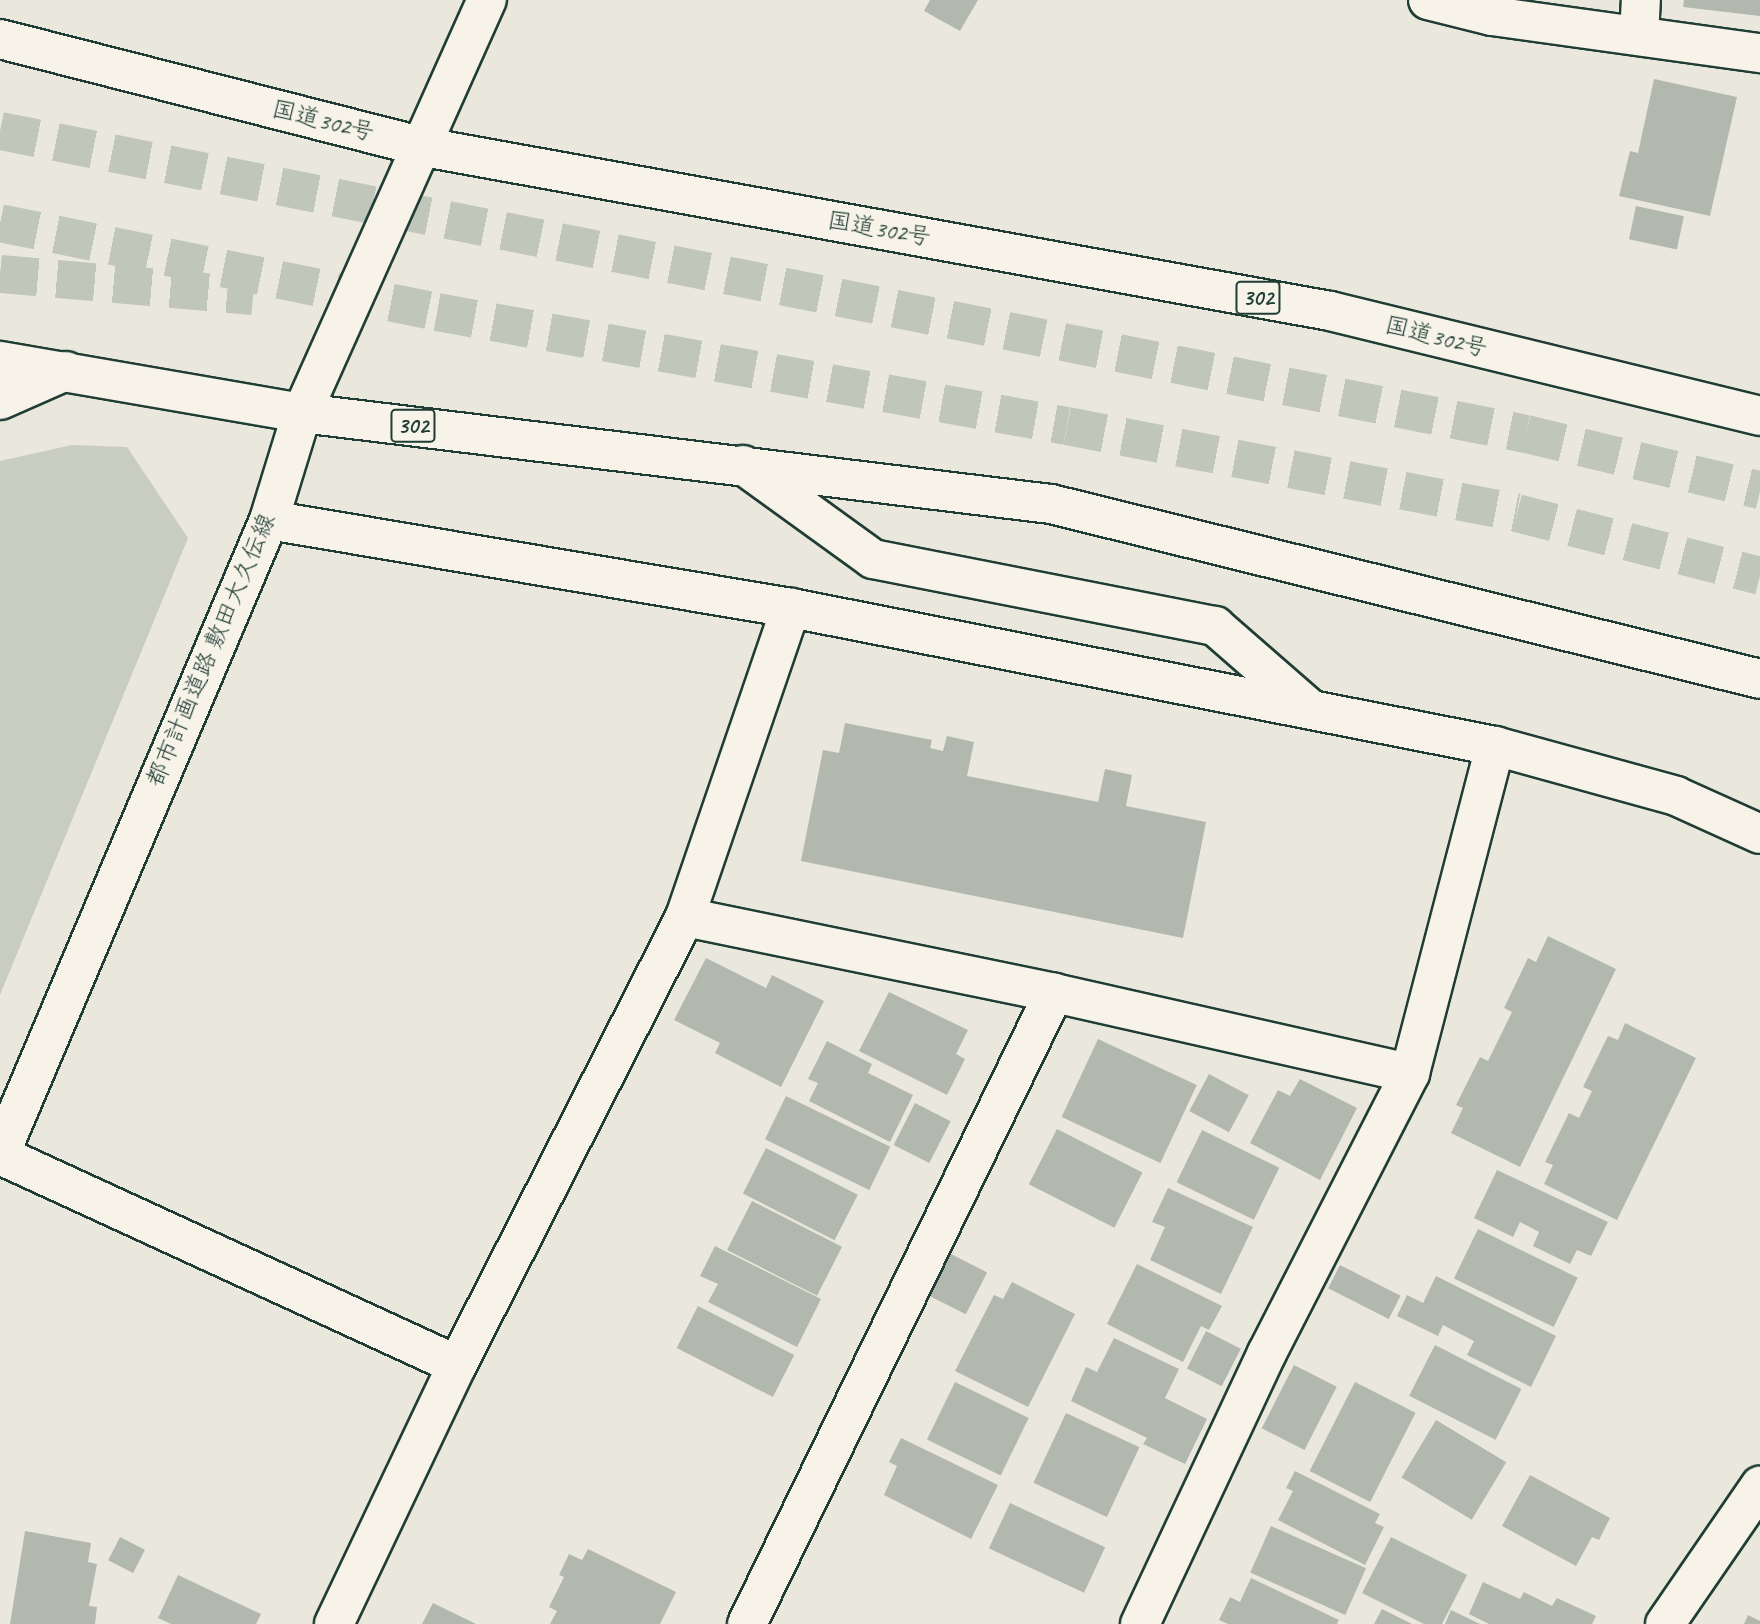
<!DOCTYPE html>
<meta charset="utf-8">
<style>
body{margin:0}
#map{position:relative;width:1760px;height:1624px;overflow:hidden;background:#eae8dd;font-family:Caveat,"Klee One",sans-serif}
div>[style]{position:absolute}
.green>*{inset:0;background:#c8ccc1}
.building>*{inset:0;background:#b2b8ae;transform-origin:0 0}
.highway-tunnel>*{height:38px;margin-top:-19px;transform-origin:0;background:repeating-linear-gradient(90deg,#c1c6bb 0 38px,transparent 0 57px)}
.roads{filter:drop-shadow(2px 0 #1f3d34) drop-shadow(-2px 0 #1f3d34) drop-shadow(0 2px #1f3d34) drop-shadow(0 -2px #1f3d34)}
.minor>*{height:38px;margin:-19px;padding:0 19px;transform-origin:19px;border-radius:19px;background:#f7f3e8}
.highway>*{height:38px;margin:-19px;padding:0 19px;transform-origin:19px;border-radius:19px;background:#f7f3e8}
span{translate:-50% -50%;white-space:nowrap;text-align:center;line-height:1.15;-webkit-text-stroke:5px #f7f3e8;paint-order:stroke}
.shield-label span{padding:2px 5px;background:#f7f3e8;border:2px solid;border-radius:5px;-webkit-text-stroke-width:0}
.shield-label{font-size:23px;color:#1f3d34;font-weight:700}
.street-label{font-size:24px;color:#1f3d34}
</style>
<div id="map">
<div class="green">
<i style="clip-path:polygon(72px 445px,127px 447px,188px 538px,0 995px,0 461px)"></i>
</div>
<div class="building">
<i style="clip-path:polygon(930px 0,978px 0,960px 31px,924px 11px)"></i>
<i style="clip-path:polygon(1684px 0,1760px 0,1760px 16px,1683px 7px)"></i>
<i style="clip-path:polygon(1654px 79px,1737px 97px,1710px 216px,1619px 196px,1630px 151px,1638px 153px)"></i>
<i style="left:1636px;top:206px;width:49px;height:34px;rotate:12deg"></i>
<i style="clip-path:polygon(845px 723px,932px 740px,930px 748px,943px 751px,947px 736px,974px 742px,967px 776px,1098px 802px,1105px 769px,1132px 775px,1126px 806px,1206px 822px,1183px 938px,801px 861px,823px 750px,839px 753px)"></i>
<i style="clip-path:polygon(1548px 936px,1616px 969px,1520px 1167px,1451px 1133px,1463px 1108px,1456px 1105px,1480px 1057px,1488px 1061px,1512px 1012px,1504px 1008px,1528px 958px,1536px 962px)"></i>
<i style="clip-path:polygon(706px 958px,766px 988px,772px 975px,824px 1001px,781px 1087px,715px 1053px,720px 1043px,674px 1020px)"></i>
<i style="clip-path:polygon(889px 992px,968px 1030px,956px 1054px,965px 1059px,947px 1095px,859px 1051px)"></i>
<i style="clip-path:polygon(1625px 1023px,1696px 1058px,1617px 1220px,1544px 1184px,1553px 1165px,1545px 1162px,1569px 1113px,1579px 1118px,1592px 1091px,1583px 1087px,1608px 1036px,1618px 1040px)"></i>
<i style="left:1098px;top:1039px;width:109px;height:86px;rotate:25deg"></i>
<i style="clip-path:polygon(827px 1041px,872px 1064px,868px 1073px,913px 1095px,890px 1142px,809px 1101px,818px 1083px,808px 1079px)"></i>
<i style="left:1209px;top:1074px;width:45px;height:42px;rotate:28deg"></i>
<i style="clip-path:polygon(1300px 1079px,1357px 1108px,1320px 1180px,1250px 1143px,1278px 1090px,1290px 1096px)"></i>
<i style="left:786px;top:1096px;width:116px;height:48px;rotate:26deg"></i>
<i style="left:915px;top:1103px;width:40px;height:47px;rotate:27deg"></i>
<i style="left:1057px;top:1129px;width:96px;height:62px;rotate:27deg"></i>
<i style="left:1202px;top:1130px;width:86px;height:58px;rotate:26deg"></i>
<i style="left:766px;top:1148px;width:103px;height:51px;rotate:27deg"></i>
<i style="clip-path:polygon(1497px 1170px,1608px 1222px,1591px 1256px,1577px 1250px,1570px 1264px,1533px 1246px,1539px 1232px,1520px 1222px,1513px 1237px,1474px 1218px)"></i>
<i style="clip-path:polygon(1168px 1188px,1253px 1227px,1221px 1294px,1150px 1260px,1165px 1227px,1152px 1222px)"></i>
<i style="left:752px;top:1201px;width:101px;height:55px;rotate:27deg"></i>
<i style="left:1478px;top:1229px;width:111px;height:55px;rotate:26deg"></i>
<i style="clip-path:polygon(715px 1246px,821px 1299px,797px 1347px,708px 1302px,718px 1284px,700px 1276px)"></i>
<i style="left:947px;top:1252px;width:45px;height:47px;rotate:27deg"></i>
<i style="clip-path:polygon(1137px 1264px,1222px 1306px,1209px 1330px,1201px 1326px,1183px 1362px,1107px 1324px)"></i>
<i style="left:1340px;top:1265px;width:68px;height:26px;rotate:27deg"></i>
<i style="clip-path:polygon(1436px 1276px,1556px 1336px,1531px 1387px,1467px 1355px,1474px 1341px,1443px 1325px,1438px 1336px,1397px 1316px,1407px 1295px,1423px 1303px)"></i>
<i style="clip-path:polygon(1012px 1282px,1075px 1314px,1028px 1407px,955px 1371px,994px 1295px,1003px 1299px)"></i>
<i style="left:698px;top:1306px;width:108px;height:47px;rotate:27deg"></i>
<i style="left:1206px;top:1331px;width:39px;height:42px;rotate:27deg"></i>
<i style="clip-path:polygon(1114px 1338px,1179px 1369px,1165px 1398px,1207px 1419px,1185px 1464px,1143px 1444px,1147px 1438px,1071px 1401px,1086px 1367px,1097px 1372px)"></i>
<i style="left:1435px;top:1345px;width:97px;height:57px;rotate:27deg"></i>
<i style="left:1294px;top:1365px;width:48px;height:71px;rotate:27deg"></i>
<i style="left:955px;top:1382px;width:82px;height:64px;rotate:26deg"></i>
<i style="left:1355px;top:1382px;width:68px;height:100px;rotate:27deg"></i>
<i style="left:1066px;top:1413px;width:81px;height:77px;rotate:25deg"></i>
<i style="left:1436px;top:1420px;width:82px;height:67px;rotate:31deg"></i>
<i style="clip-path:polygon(901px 1438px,998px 1485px,971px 1539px,884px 1495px,897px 1466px,889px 1462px)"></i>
<i style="clip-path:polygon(1295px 1471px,1380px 1514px,1375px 1523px,1384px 1527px,1365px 1565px,1278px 1520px,1293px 1491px,1286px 1488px)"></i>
<i style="clip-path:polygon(1530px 1475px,1610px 1518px,1599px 1540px,1592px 1537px,1576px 1566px,1502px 1526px)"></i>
<i style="left:1010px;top:1503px;width:105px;height:50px;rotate:25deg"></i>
<i style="left:1271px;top:1526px;width:104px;height:51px;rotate:24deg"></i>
<i style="clip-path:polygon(25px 1531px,91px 1543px,88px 1562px,97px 1564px,89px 1606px,97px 1607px,95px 1624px,10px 1624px)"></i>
<i style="left:120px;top:1537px;width:28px;height:26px;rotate:27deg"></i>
<i style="clip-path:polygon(1391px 1537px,1467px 1575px,1442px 1624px,1424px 1624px,1362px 1593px)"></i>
<i style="clip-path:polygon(588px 1549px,676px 1592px,660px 1624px,550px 1624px,557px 1611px,549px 1607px,564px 1577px,559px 1575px,569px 1554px,582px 1560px)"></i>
<i style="clip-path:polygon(178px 1575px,261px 1614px,256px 1624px,171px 1624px,158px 1618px)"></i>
<i style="clip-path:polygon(1251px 1578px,1339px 1620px,1337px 1624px,1228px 1624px,1219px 1620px,1230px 1597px,1240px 1602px)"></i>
<i style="clip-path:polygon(1483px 1582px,1520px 1599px,1524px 1592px,1552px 1606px,1557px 1598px,1596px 1616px,1592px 1624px,1489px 1624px,1469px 1614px)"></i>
<i style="clip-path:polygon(433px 1603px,476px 1624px,422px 1624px)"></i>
<i style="clip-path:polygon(1382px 1609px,1412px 1624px,1374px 1624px)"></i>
<i style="clip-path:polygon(1451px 1610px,1480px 1624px,1445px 1624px)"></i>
<i style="clip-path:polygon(1748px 1615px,1760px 1621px,1760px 1624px,1744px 1624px)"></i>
</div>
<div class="highway-tunnel">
<i style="left:0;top:131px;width:1556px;rotate:11.23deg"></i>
<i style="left:1526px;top:434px;width:241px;rotate:13.5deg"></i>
<i style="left:0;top:223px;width:446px;rotate:11.5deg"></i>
<i style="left:437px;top:312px;width:640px;rotate:10.26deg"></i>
<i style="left:1067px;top:426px;width:458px;rotate:10.9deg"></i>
<i style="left:1517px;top:513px;width:251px;rotate:14.5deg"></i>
<i style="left:0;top:274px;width:254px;rotate:5deg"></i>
</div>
<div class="roads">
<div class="minor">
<i style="left:1428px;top:0;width:66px;rotate:14deg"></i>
<i style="left:1492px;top:16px;width:271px;rotate:7.9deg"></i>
<i style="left:1639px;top:36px;width:36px;rotate:-87deg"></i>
<i style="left:0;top:400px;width:72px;rotate:-23.7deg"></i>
<i style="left:743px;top:465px;width:160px;rotate:35.9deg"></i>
<i style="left:873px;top:559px;width:349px;rotate:11.1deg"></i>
<i style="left:1215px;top:626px;width:126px;rotate:41.1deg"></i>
<i style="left:269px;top:520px;width:529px;rotate:9.57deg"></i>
<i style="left:791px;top:608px;width:717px;rotate:11.09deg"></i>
<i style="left:685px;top:917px;width:377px;rotate:11.6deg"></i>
<i style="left:1054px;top:993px;width:365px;rotate:12.7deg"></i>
<i style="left:0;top:1154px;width:689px;rotate:-67.01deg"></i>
<i style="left:269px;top:520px;width:112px;rotate:-72.9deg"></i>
<i style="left:302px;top:413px;width:453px;rotate:-65.9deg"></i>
<i style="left:0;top:1155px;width:503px;rotate:24.68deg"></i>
<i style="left:334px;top:1624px;width:287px;rotate:-64.6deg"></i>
<i style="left:457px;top:1365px;width:503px;rotate:-63.03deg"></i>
<i style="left:685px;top:917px;width:327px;rotate:-71.1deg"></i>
<i style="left:747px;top:1624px;width:702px;rotate:-64.06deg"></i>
<i style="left:1140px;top:1624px;width:299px;rotate:-64.9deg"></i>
<i style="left:1267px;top:1353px;width:314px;rotate:-62.9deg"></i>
<i style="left:1410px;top:1073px;width:338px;rotate:-75.4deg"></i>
<i style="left:1495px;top:746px;width:188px;rotate:15.4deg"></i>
<i style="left:1676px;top:796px;width:92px;rotate:24.3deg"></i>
<i style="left:1665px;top:1624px;width:168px;rotate:-55.5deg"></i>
</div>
<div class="highway">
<i style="left:0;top:39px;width:438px;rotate:14.3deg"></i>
<i style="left:424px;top:147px;width:921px;rotate:10.26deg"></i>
<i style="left:1330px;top:311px;width:443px;rotate:13.7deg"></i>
<i style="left:0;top:361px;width:306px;rotate:9.8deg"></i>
<i style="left:302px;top:413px;width:755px;rotate:6.93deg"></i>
<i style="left:1051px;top:504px;width:730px;rotate:13.86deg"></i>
</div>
</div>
<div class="shield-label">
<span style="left:1258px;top:298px">302</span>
<span style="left:413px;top:426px">302</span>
</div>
<div class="street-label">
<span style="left:323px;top:121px;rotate:14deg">国道302号</span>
<span style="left:879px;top:229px;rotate:10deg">国道302号</span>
<span style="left:1436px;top:337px;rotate:14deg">国道302号</span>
<span style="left:211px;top:650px;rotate:-67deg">都市計画道路 敷田大久伝線</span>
</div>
</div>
